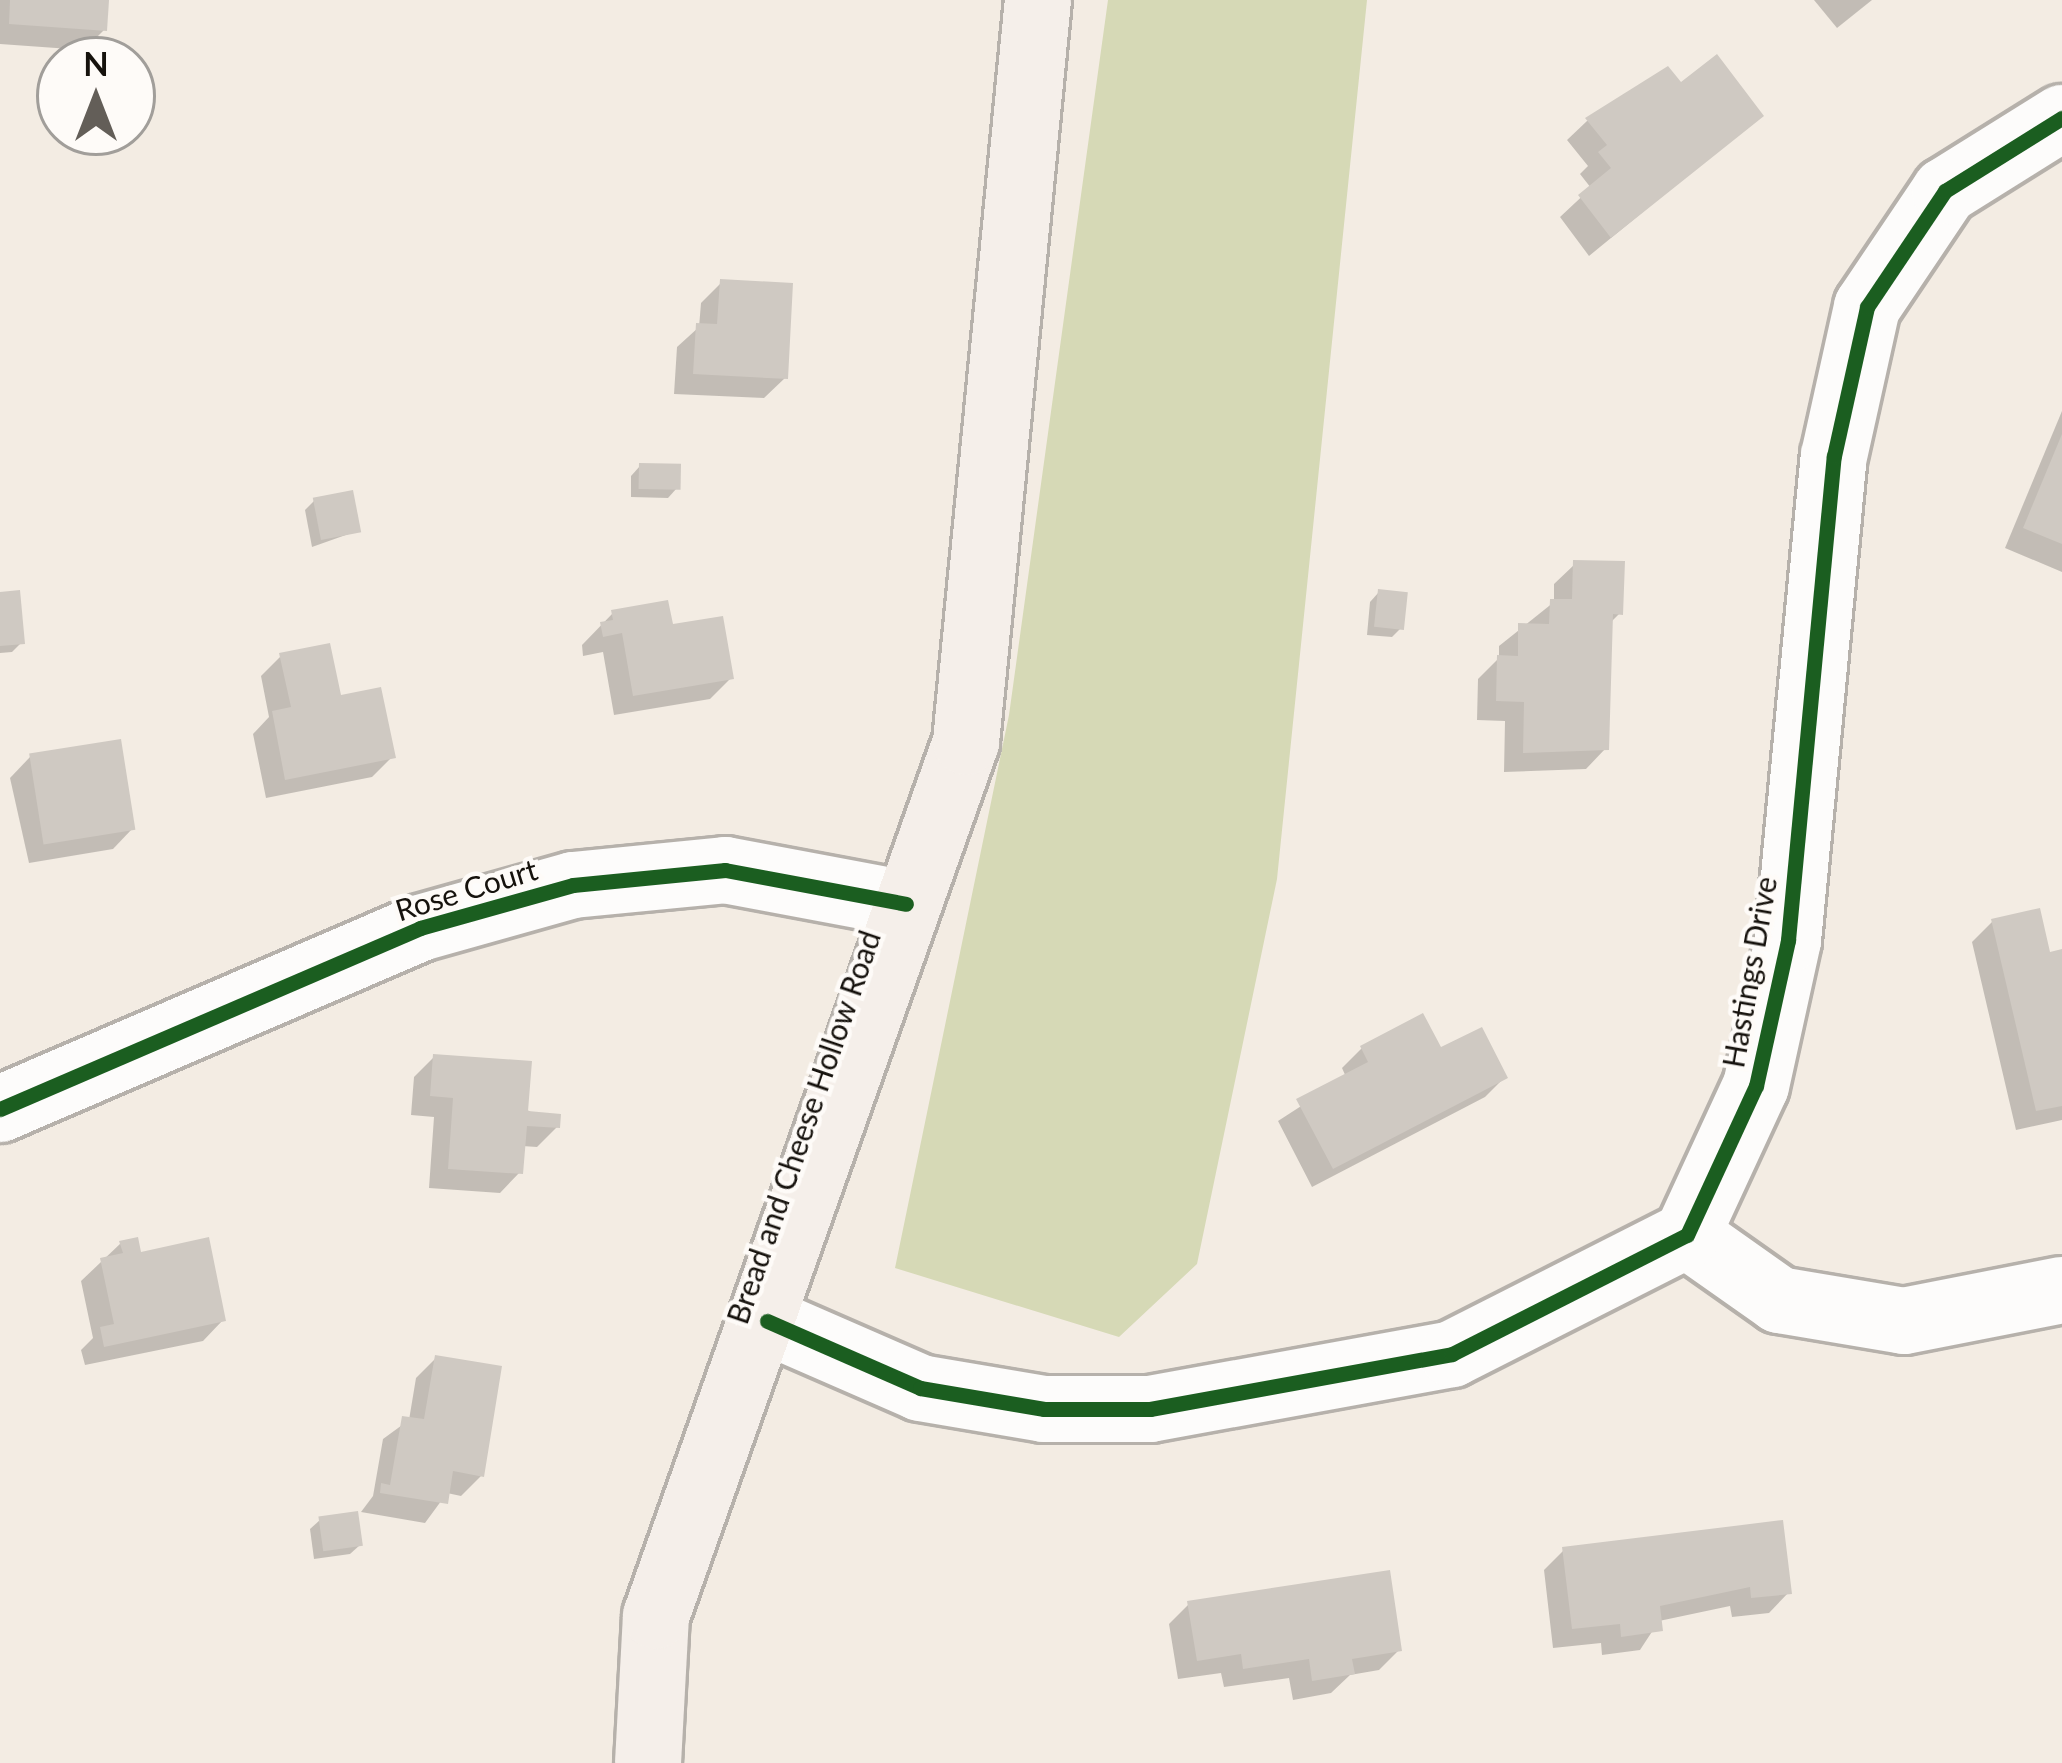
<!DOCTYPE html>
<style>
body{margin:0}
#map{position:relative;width:2062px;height:1763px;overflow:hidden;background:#f3ece3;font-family:Lato,sans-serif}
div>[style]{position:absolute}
.green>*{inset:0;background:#d6d9b6}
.shadow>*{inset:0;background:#0003}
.building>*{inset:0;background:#cfc9c2;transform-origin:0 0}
.roads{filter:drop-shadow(3px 0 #b6b1ab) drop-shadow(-3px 0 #b6b1ab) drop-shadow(0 3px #b6b1ab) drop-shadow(0 -3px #b6b1ab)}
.minor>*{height:66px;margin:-33px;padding:0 33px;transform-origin:33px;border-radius:33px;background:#fdfcfb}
.major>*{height:66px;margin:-33px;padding:0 33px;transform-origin:33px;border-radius:33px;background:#f5efea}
.cycleway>*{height:15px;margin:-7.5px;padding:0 7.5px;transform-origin:7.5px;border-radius:7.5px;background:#1b5e20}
span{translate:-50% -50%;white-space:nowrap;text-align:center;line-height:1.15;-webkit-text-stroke:9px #fefbf8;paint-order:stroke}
.street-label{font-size:30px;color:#16120d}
.north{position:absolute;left:36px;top:36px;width:120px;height:120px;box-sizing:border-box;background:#fefbf8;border:3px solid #a19e9a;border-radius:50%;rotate:0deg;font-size:33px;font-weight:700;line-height:48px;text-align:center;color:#16120d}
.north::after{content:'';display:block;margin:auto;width:42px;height:54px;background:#635e58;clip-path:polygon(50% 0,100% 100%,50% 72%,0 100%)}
</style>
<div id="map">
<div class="green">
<i style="clip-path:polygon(1108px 0,1367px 0,1277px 879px,1197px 1264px,1119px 1337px,895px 1268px,1009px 715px)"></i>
</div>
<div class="shadow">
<i style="clip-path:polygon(0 0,108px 0,104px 30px,84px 50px,0 44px)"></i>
<i style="clip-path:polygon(1814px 0,1872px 0,1837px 28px)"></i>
<i style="clip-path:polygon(1760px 116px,1589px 256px,1560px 217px,1591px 188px,1580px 174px,1588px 166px,1567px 140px,1587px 121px)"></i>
<i style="clip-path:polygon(721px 283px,785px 378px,764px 398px,674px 394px,677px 347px,699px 327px,701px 303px)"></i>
<i style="clip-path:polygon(2062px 411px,2062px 572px,2005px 548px)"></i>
<i style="clip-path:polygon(640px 466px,677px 488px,668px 498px,631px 497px,631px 476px)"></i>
<i style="clip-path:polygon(315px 500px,357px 531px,312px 547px,305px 510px)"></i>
<i style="clip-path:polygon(1575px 564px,1620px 613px,1609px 624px,1606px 748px,1586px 769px,1504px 772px,1505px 721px,1477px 720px,1478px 679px,1499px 658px,1499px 646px,1554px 602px,1554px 584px)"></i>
<i style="clip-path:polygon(1379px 592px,1401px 628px,1392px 637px,1367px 635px,1370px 602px)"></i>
<i style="clip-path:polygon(0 595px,22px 642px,12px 652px,0 653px)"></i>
<i style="clip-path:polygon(613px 613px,670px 628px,731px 678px,710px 699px,614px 715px,603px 652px,583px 656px,582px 645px)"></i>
<i style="clip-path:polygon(281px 656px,392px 757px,372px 777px,266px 798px,253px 734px,269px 717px,261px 676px)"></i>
<i style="clip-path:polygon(30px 757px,133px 828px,113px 849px,29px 863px,10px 778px)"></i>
<i style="clip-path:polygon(1992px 922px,2048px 955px,2062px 952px,2062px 1120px,2016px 1130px,1972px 942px)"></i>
<i style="clip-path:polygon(1362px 1048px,1440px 1052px,1505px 1077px,1485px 1097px,1312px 1187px,1278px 1121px,1346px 1077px,1342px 1068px)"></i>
<i style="clip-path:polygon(434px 1057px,557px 1127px,537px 1147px,522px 1146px,520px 1172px,500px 1193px,429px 1188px,434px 1117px,411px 1115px,414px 1077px)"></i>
<i style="clip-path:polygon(121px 1243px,138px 1255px,223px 1320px,203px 1341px,85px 1365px,81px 1350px,93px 1338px,81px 1281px)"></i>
<i style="clip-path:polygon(436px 1358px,481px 1476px,461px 1496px,447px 1493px,425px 1523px,361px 1512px,373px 1496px,383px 1439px,409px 1420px,416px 1378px)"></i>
<i style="clip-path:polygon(320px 1520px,360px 1545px,350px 1554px,314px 1559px,310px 1529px)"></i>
<i style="clip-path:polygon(1564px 1550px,1789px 1592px,1769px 1613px,1732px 1617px,1730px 1606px,1659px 1621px,1640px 1650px,1602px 1655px,1601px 1643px,1553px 1648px,1544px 1570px)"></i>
<i style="clip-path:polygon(1189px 1604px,1399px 1650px,1379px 1670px,1350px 1675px,1331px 1693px,1293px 1700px,1289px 1678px,1224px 1687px,1221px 1673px,1178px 1679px,1169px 1624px)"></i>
</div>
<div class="building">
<i style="clip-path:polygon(10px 0,109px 0,107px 31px,9px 24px)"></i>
<i style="clip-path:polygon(1717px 54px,1764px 116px,1611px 238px,1578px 195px,1611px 168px,1598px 152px,1607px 145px,1585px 118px,1668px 66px,1681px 82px)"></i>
<i style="clip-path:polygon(720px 279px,793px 283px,788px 379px,693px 374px,696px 323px,717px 324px)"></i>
<i style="clip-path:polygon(2062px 434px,2062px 544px,2023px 528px)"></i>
<i style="left:639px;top:463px;width:42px;height:26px;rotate:1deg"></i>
<i style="left:353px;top:490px;width:43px;height:41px;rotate:79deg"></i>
<i style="clip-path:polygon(1573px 560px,1625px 561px,1623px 615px,1613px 614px,1609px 750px,1523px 753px,1524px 702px,1496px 701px,1497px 655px,1518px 656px,1518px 623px,1549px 624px,1550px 599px,1572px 599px)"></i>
<i style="left:1378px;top:589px;width:30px;height:38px;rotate:6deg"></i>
<i style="clip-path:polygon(20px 590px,25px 644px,0 646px,0 592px)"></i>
<i style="clip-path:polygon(668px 600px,673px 624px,723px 616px,734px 679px,633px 696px,622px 633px,603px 637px,600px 622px,613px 620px,611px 610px)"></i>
<i style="clip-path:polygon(330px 643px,341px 695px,381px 687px,396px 758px,285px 780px,272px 711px,291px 707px,279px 653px)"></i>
<i style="left:121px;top:739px;width:92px;height:93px;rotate:81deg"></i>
<i style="clip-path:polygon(2040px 908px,2050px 952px,2062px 949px,2062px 1106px,2036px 1111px,1991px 919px)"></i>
<i style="clip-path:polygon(1423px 1013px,1441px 1047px,1482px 1027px,1508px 1078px,1333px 1169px,1296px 1099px,1368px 1062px,1360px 1046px)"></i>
<i style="clip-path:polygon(433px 1054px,532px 1061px,528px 1111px,561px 1114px,560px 1128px,527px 1126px,523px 1174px,448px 1169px,453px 1098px,430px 1096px)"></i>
<i style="clip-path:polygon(138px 1237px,141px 1252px,209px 1237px,226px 1321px,104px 1347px,100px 1327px,114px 1324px,100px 1258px,123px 1253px,119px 1241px)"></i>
<i style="clip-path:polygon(435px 1355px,502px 1366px,484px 1477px,453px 1471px,448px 1504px,380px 1493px,381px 1483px,390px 1485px,402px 1416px,424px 1419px)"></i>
<i style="left:358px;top:1511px;width:35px;height:40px;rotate:82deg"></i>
<i style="clip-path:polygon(1783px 1520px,1792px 1594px,1751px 1598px,1750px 1587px,1660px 1606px,1663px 1631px,1621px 1637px,1620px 1624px,1572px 1629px,1562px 1547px)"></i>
<i style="clip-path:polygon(1390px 1570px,1402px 1651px,1352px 1659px,1355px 1674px,1312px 1681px,1309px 1659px,1243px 1669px,1241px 1654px,1197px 1661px,1187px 1601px)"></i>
</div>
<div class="roads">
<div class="minor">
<i style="left:0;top:1109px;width:457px;rotate:-23.3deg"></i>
<i style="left:420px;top:928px;width:159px;rotate:-15.7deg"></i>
<i style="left:573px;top:885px;width:153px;rotate:-5.6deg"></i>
<i style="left:725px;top:870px;width:184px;rotate:10.6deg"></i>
<i style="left:1687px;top:1235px;width:113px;rotate:35.2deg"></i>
<i style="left:1779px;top:1300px;width:127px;rotate:9.5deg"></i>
<i style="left:1904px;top:1321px;width:161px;rotate:-11.1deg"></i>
<i style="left:767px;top:1321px;width:167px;rotate:23.6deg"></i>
<i style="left:920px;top:1388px;width:126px;rotate:9.6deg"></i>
<i style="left:1044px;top:1409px;width:106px"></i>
<i style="left:1150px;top:1409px;width:307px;rotate:-10.3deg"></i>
<i style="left:1452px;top:1354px;width:263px;rotate:-26.9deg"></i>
<i style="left:1687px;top:1235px;width:164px;rotate:-65.2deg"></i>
<i style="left:1756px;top:1086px;width:149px;rotate:-77.6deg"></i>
<i style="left:1788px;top:940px;width:486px;rotate:-84.6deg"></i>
<i style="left:1834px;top:456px;width:153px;rotate:-77.5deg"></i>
<i style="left:1867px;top:307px;width:140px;rotate:-56.1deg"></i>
<i style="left:1945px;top:191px;width:138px;rotate:-32deg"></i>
</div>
<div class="major">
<i style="left:648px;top:1763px;width:147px;rotate:-86.9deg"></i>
<i style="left:656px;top:1616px;width:927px;rotate:-70.47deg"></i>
<i style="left:966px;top:742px;width:745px;rotate:-84.46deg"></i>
</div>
</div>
<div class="cycleway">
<i style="left:0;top:1109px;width:457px;rotate:-23.3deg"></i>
<i style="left:420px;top:928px;width:159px;rotate:-15.7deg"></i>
<i style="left:573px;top:885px;width:153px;rotate:-5.6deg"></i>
<i style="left:725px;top:870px;width:184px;rotate:10.6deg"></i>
<i style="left:767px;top:1321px;width:167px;rotate:23.6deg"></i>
<i style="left:920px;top:1388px;width:126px;rotate:9.6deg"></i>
<i style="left:1044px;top:1409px;width:106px"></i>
<i style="left:1150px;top:1409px;width:307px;rotate:-10.3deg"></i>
<i style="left:1452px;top:1354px;width:263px;rotate:-26.9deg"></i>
<i style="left:1687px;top:1235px;width:164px;rotate:-65.2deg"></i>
<i style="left:1756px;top:1086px;width:149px;rotate:-77.6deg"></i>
<i style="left:1788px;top:940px;width:486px;rotate:-84.6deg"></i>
<i style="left:1834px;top:456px;width:153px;rotate:-77.5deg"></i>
<i style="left:1867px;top:307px;width:140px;rotate:-56.1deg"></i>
<i style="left:1945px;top:191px;width:138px;rotate:-32deg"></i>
</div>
<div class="street-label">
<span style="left:466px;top:889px;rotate:-17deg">Rose Court</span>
<span style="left:1749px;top:972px;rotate:-80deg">Hastings Drive</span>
<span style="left:803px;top:1127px;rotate:-71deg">Bread and Cheese Hollow Road</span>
</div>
<div class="north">N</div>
</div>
